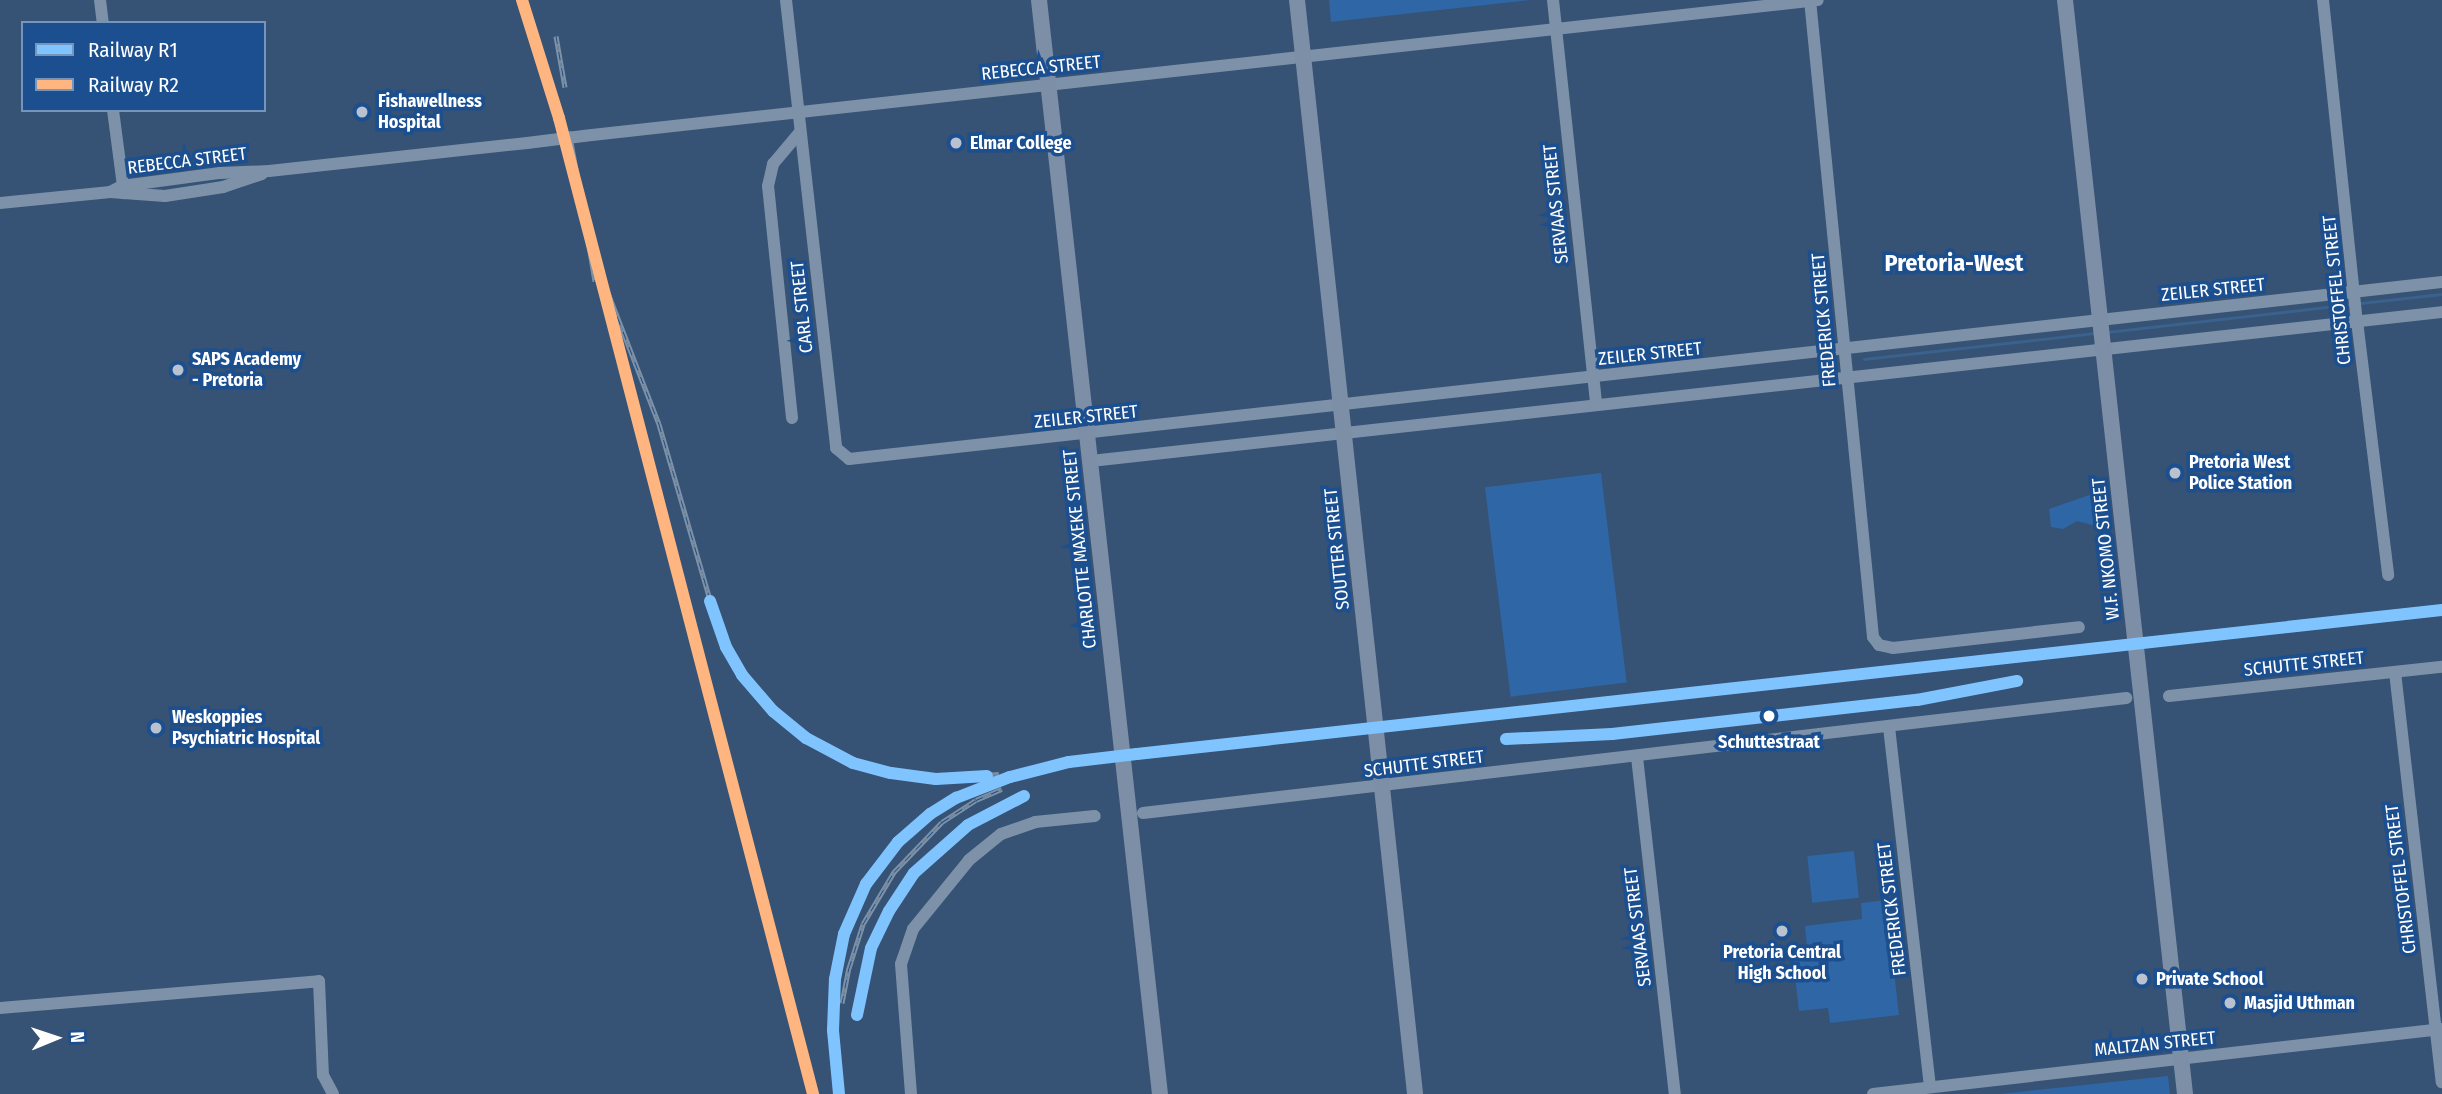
<!DOCTYPE html>
<style>
body{margin:0}
#map{position:relative;width:2442px;height:1094px;overflow:hidden;background:#365274;font-family:"Fira Sans Condensed",sans-serif}
div>[style]{position:absolute}
.green>*{inset:0;background:#2f66a5;transform-origin:0 0}
.stream>*{height:2.5px;margin:-1.25px;padding:0 1.25px;transform-origin:1.25px;border-radius:1.25px;background:#3b618d}
.minor>*{height:12px;margin:-6px;padding:0 6px;transform-origin:6px;border-radius:6px;background:#7d92a8}
.major>*{height:16px;margin:-8px;padding:0 8px;transform-origin:8px;border-radius:8px;background:#7d8ea7}
.rail>*{height:5px;margin-top:-2.5px;transform-origin:0;background:repeating-linear-gradient(90deg,#1b4f8f 0 8px,#7e92a7 0 16px);box-sizing:border-box;border-block:2px solid #7e92a7}
.minor-bridge>*{height:12px;margin:-6px;padding:0 6px;transform-origin:6px;border-radius:6px;background:#7d92a8}
.rail-1>*{height:12px;margin:-6px;padding:0 6px;transform-origin:6px;border-radius:6px;background:#80c4ff}
.rail-2>*{height:12px;margin:-6px;padding:0 6px;transform-origin:6px;border-radius:6px;background:#ffb580}
.dots>*{width:19px;height:19px;translate:-50% -50%;box-sizing:border-box;border:4px solid #1b4f8f;border-radius:50%}
span{translate:-50% -50%;white-space:nowrap;text-align:center;line-height:1.15;-webkit-text-stroke:7px #1b4f8f;paint-order:stroke}
.street-label{font-size:18px;color:#fff}
.poi-label{font-size:18px;color:#fff;font-weight:700}
.left{translate:0 -50%;text-align:left}
.stop-label{font-size:18px;color:#fff;font-weight:700}
.district-label{font-size:24px;color:#fff;font-weight:700}
.legend{position:absolute;left:21px;top:21px;width:245px;height:91px;box-sizing:border-box;background:#1b4f8f;border:2px solid #7695bc;margin:0;padding:9px 12px;list-style:none;font-size:21px;color:#fff}
.legend li{display:flex;align-items:center;gap:14px;height:35px}
.legend b{width:35px;border:2px solid #7695bc}
.north{position:absolute;left:21px;top:1003px;width:70px;height:70px;-webkit-text-stroke:5px #1b4f8f;paint-order:stroke;rotate:88deg;font-size:19px;font-weight:700;line-height:28px;text-align:center;color:#fff}
.north::after{content:'';display:block;margin:auto;width:24px;height:32px;background:#fff;clip-path:polygon(50% 0,100% 100%,50% 72%,0 100%)}
</style>
<div id="map">
<div class="green">
<i style="clip-path:polygon(1329px 0,1530px 0,1331px 22px)"></i>
<i style="left:1601px;top:473px;width:211px;height:117px;rotate:83deg"></i>
<i style="clip-path:polygon(2101px 479px,2107px 484px,2107px 515px,2103px 519px,2092px 525px,2077px 521px,2063px 529px,2051px 527px,2049px 509px,2095px 493px,2096px 484px)"></i>
<i style="left:1854px;top:851px;width:47px;height:47px;rotate:84deg"></i>
<i style="clip-path:polygon(1886px 900px,1899px 1015px,1830px 1023px,1828px 1008px,1799px 1011px,1792px 951px,1807px 949px,1805px 926px,1862px 919px,1861px 903px)"></i>
<i style="clip-path:polygon(2168px 1076px,2170px 1094px,2000px 1094px)"></i>
</div>
<div class="stream">
<i style="left:2361px;top:303px;width:81px;rotate:-6.3deg"></i>
<i style="left:2107px;top:332px;width:246px;rotate:-6.5deg"></i>
<i style="left:1864px;top:359px;width:234px;rotate:-6.4deg"></i>
</div>
<div class="minor">
<i style="left:100px;top:0;width:23px;rotate:83deg"></i>
<i style="left:786px;top:0;width:451px;rotate:83.6deg"></i>
<i style="left:836px;top:448px;width:17px;rotate:40deg"></i>
<i style="left:849px;top:459px;width:1603px;rotate:-6.34deg"></i>
<i style="left:1553px;top:0;width:406px;rotate:83.9deg"></i>
<i style="left:1810px;top:0;width:640px;rotate:84.35deg"></i>
<i style="left:1873px;top:637px;width:10px;rotate:53deg"></i>
<i style="left:1879px;top:645px;width:14px;rotate:12deg"></i>
<i style="left:1893px;top:648px;width:187px;rotate:-6.4deg"></i>
<i style="left:2323px;top:0;width:323px;rotate:84deg"></i>
<i style="left:2357px;top:321px;width:256px;rotate:83deg"></i>
<i style="left:113px;top:110px;width:84px;rotate:82.5deg"></i>
<i style="left:592px;top:135px;width:1233px;rotate:-6.28deg"></i>
<i style="left:110px;top:192px;width:13px;rotate:-27deg"></i>
<i style="left:122px;top:186px;width:99px;rotate:-7.6deg"></i>
<i style="left:220px;top:173px;width:49px;rotate:-2.3deg"></i>
<i style="left:269px;top:171px;width:260px;rotate:-6.2deg"></i>
<i style="left:0;top:203px;width:111px;rotate:-5.7deg"></i>
<i style="left:110px;top:192px;width:55px;rotate:4.2deg"></i>
<i style="left:165px;top:196px;width:59px;rotate:-8.8deg"></i>
<i style="left:223px;top:187px;width:41px;rotate:-18.4deg"></i>
<i style="left:792px;top:418px;width:233px;rotate:-95.9deg"></i>
<i style="left:768px;top:186px;width:23px;rotate:-77deg"></i>
<i style="left:773px;top:164px;width:42px;rotate:-49.8deg"></i>
<i style="left:1091px;top:461px;width:1359px;rotate:-6.29deg"></i>
<i style="left:2395px;top:672px;width:413px;rotate:83.5deg"></i>
<i style="left:2169px;top:696px;width:275px;rotate:-6.1deg"></i>
<i style="left:1889px;top:727px;width:362px;rotate:83.5deg"></i>
<i style="left:1637px;top:757px;width:339px;rotate:83.6deg"></i>
<i style="left:1143px;top:813px;width:990px;rotate:-6.67deg"></i>
<i style="left:0;top:1008px;width:320px;rotate:-4.8deg"></i>
<i style="left:319px;top:981px;width:94px;rotate:87.6deg"></i>
<i style="left:323px;top:1075px;width:21px;rotate:62deg"></i>
<i style="left:911px;top:1094px;width:130px;rotate:-94.4deg"></i>
<i style="left:901px;top:964px;width:37px;rotate:-71deg"></i>
<i style="left:913px;top:929px;width:89px;rotate:-50.9deg"></i>
<i style="left:969px;top:860px;width:41px;rotate:-39.1deg"></i>
<i style="left:1001px;top:834px;width:36px;rotate:-19deg"></i>
<i style="left:1035px;top:822px;width:60px;rotate:-5.7deg"></i>
<i style="left:1873px;top:1094px;width:573px;rotate:-6.52deg"></i>
</div>
<div class="major">
<i style="left:1039px;top:0;width:1101px;rotate:83.69deg"></i>
<i style="left:1297px;top:0;width:1100px;rotate:83.84deg"></i>
<i style="left:2065px;top:0;width:1101px;rotate:83.74deg"></i>
</div>
<div class="rail">
<i style="left:556px;top:36px;width:52px;rotate:80deg"></i>
<i style="left:569px;top:131px;width:83px;rotate:79.6deg"></i>
<i style="left:584px;top:216px;width:66px;rotate:80.4deg"></i>
<i style="left:600px;top:272px;width:163px;rotate:68.8deg"></i>
<i style="left:659px;top:424px;width:208px;rotate:73.8deg"></i>
<i style="left:717px;top:624px;width:25px;rotate:69deg"></i>
<i style="left:726px;top:647px;width:51px;rotate:57.9deg"></i>
<i style="left:753px;top:690px;width:72px;rotate:42.2deg"></i>
<i style="left:806px;top:738px;width:63px;rotate:26.6deg"></i>
<i style="left:862px;top:766px;width:47px;rotate:13.4deg"></i>
<i style="left:908px;top:777px;width:28px;rotate:4deg"></i>
<i style="left:936px;top:779px;width:63px;rotate:-4.5deg"></i>
<i style="left:842px;top:1003px;width:36px;rotate:-79deg"></i>
<i style="left:849px;top:968px;width:46px;rotate:-72.3deg"></i>
<i style="left:863px;top:924px;width:61px;rotate:-59.2deg"></i>
<i style="left:894px;top:872px;width:69px;rotate:-46.2deg"></i>
<i style="left:942px;top:822px;width:40px;rotate:-32.9deg"></i>
<i style="left:976px;top:800px;width:28px;rotate:-23deg"></i>
<i style="left:839px;top:1094px;width:64px;rotate:-95.4deg"></i>
<i style="left:833px;top:1030px;width:51px;rotate:-87.8deg"></i>
<i style="left:835px;top:979px;width:46px;rotate:-78.7deg"></i>
<i style="left:844px;top:934px;width:55px;rotate:-66.3deg"></i>
<i style="left:866px;top:884px;width:53px;rotate:-52.7deg"></i>
<i style="left:898px;top:842px;width:43px;rotate:-41.2deg"></i>
<i style="left:930px;top:814px;width:31px;rotate:-32deg"></i>
<i style="left:956px;top:798px;width:58px;rotate:-21.3deg"></i>
<i style="left:1010px;top:777px;width:61px;rotate:-14.3deg"></i>
<i style="left:1069px;top:762px;width:68px;rotate:-6.7deg"></i>
<i style="left:1137px;top:754px;width:1313px;rotate:-6.3deg"></i>
</div>
<div class="minor-bridge">
<i style="left:527px;top:143px;width:65px;rotate:-7deg"></i>
</div>
<div class="rail-1">
<i style="left:710px;top:601px;width:49px;rotate:70.8deg"></i>
<i style="left:726px;top:647px;width:32px;rotate:60deg"></i>
<i style="left:742px;top:675px;width:48px;rotate:49.3deg"></i>
<i style="left:773px;top:711px;width:43px;rotate:39.3deg"></i>
<i style="left:806px;top:738px;width:53px;rotate:28deg"></i>
<i style="left:853px;top:763px;width:39px;rotate:15deg"></i>
<i style="left:891px;top:773px;width:45px;rotate:7.6deg"></i>
<i style="left:936px;top:779px;width:51px;rotate:-3.4deg"></i>
<i style="left:1506px;top:739px;width:106px;rotate:-2.7deg"></i>
<i style="left:1612px;top:734px;width:307px;rotate:-6.4deg"></i>
<i style="left:1917px;top:700px;width:102px;rotate:-10.8deg"></i>
<i style="left:857px;top:1015px;width:68px;rotate:-78.2deg"></i>
<i style="left:871px;top:948px;width:41px;rotate:-64.1deg"></i>
<i style="left:889px;top:911px;width:45px;rotate:-56.7deg"></i>
<i style="left:914px;top:873px;width:72px;rotate:-41.6deg"></i>
<i style="left:968px;top:825px;width:63px;rotate:-27.4deg"></i>
<i style="left:839px;top:1094px;width:64px;rotate:-95.4deg"></i>
<i style="left:833px;top:1030px;width:51px;rotate:-87.8deg"></i>
<i style="left:835px;top:979px;width:46px;rotate:-78.7deg"></i>
<i style="left:844px;top:934px;width:55px;rotate:-66.3deg"></i>
<i style="left:866px;top:884px;width:53px;rotate:-52.7deg"></i>
<i style="left:898px;top:842px;width:43px;rotate:-41.2deg"></i>
<i style="left:930px;top:814px;width:31px;rotate:-32deg"></i>
<i style="left:956px;top:798px;width:58px;rotate:-21.3deg"></i>
<i style="left:1010px;top:777px;width:61px;rotate:-14.3deg"></i>
<i style="left:1069px;top:762px;width:68px;rotate:-6.7deg"></i>
<i style="left:1137px;top:754px;width:1313px;rotate:-6.3deg"></i>
</div>
<div class="rail-2">
<i style="left:522px;top:0;width:124px;rotate:72.6deg"></i>
<i style="left:559px;top:118px;width:1009px;rotate:75.41deg"></i>
</div>
<div class="dots">
<i style="left:362px;top:112px;background:#b9c2ce"></i>
<i style="left:956px;top:143px;background:#b9c2ce"></i>
<i style="left:178px;top:370px;background:#b9c2ce"></i>
<i style="left:2175px;top:473px;background:#b9c2ce"></i>
<i style="left:1769px;top:716px;background:#fff"></i>
<i style="left:156px;top:728px;background:#b9c2ce"></i>
<i style="left:1782px;top:931px;background:#b9c2ce"></i>
<i style="left:2142px;top:979px;background:#b9c2ce"></i>
<i style="left:2230px;top:1003px;background:#b9c2ce"></i>
</div>
<div class="street-label">
<span style="left:1041px;top:68px;rotate:-6deg">REBECCA STREET</span>
<span style="left:187px;top:161px;rotate:-7deg">REBECCA STREET</span>
<span style="left:1556px;top:204px;rotate:-96deg">SERVAAS STREET</span>
<span style="left:2213px;top:290px;rotate:-6deg">ZEILER STREET</span>
<span style="left:2337px;top:290px;rotate:-96deg">CHRISTOFFEL STREET</span>
<span style="left:802px;top:307px;rotate:-96deg">CARL STREET</span>
<span style="left:1824px;top:320px;rotate:-95deg">FREDERICK STREET</span>
<span style="left:1650px;top:354px;rotate:-6deg">ZEILER STREET</span>
<span style="left:1086px;top:417px;rotate:-6deg">ZEILER STREET</span>
<span style="left:1080px;top:549px;rotate:-96deg">CHARLOTTE MAXEKE STREET</span>
<span style="left:1337px;top:549px;rotate:-96deg">SOUTTER STREET</span>
<span style="left:2106px;top:549px;rotate:-96deg">W.F. NKOMO STREET</span>
<span style="left:2304px;top:664px;rotate:-6deg">SCHUTTE STREET</span>
<span style="left:1424px;top:764px;rotate:-7deg">SCHUTTE STREET</span>
<span style="left:2401px;top:879px;rotate:-97deg">CHRISTOFFEL STREET</span>
<span style="left:1892px;top:909px;rotate:-97deg">FREDERICK STREET</span>
<span style="left:1638px;top:927px;rotate:-97deg">SERVAAS STREET</span>
<span style="left:2155px;top:1044px;rotate:-6deg">MALTZAN STREET</span>
</div>
<div class="poi-label">
<span class="left" style="left:378px;top:112px">Fishawellness<br>Hospital</span>
<span class="left" style="left:970px;top:143px">Elmar College</span>
<span class="left" style="left:192px;top:370px">SAPS Academy<br>- Pretoria</span>
<span class="left" style="left:2189px;top:473px">Pretoria West<br>Police Station</span>
<span class="left" style="left:172px;top:728px">Weskoppies<br>Psychiatric Hospital</span>
<span style="left:1782px;top:963px">Pretoria Central<br>High School</span>
<span class="left" style="left:2156px;top:979px">Private School</span>
<span class="left" style="left:2244px;top:1003px">Masjid Uthman</span>
</div>
<div class="stop-label">
<span style="left:1769px;top:742px">Schuttestraat</span>
</div>
<div class="district-label">
<span style="left:1954px;top:264px">Pretoria-West</span>
</div>
<ul class="legend">
<li><b style="height:9px;background:#80c4ff"></b>Railway R1</li>
<li><b style="height:9px;background:#ffb580"></b>Railway R2</li>
</ul>
<div class="north">N</div>
</div>
